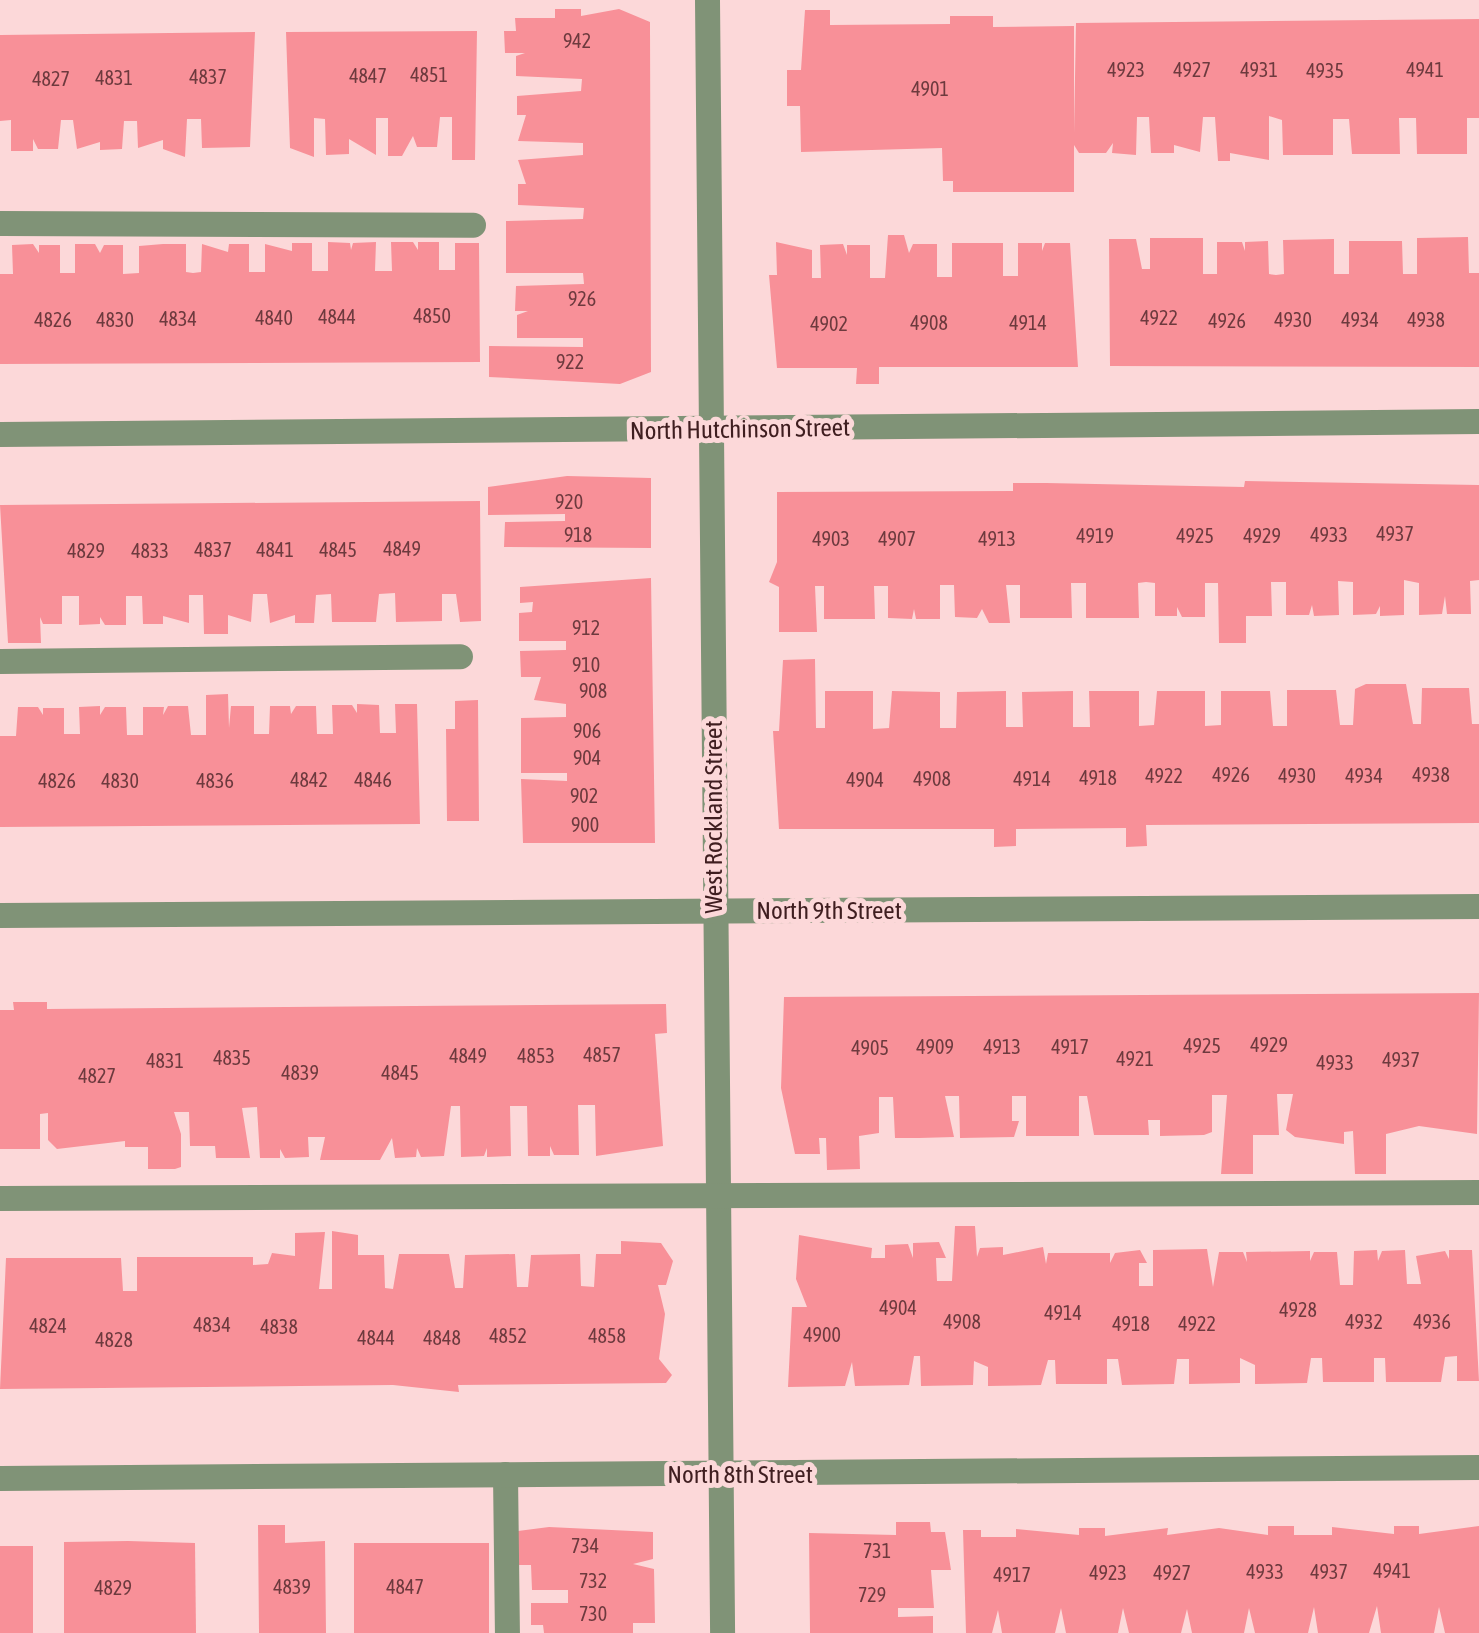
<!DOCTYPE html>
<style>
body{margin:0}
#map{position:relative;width:1479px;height:1633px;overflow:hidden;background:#fcd8d9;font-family:"Asap Condensed",sans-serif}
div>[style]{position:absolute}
.building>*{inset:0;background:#f89098;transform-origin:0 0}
.minor>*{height:25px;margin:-12.5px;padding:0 12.5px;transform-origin:12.5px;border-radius:12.5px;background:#809377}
span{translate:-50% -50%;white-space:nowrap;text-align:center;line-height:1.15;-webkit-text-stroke:10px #fcd8d9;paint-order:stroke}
.number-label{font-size:20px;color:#6d3a3e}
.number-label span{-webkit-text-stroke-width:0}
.street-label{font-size:25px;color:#3f1e20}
</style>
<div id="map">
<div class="building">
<i style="clip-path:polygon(555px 9px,581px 9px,581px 16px,619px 9px,650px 22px,651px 372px,620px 384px,489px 377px,489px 346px,583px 347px,583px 338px,517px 338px,517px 315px,528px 311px,515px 311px,516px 286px,584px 284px,583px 273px,506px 273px,506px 221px,583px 219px,584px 208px,518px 205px,518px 184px,526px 184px,518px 160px,583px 155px,583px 143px,518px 141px,526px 115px,517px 115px,517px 96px,581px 91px,582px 79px,516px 76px,516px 56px,525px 53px,505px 53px,504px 31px,516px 31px,515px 18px,555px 18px)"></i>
<i style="clip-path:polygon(805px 10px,830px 10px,830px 25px,950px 24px,950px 16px,993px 16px,993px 27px,1074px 26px,1074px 133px,1076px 23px,1479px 19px,1479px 118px,1467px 118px,1467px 154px,1417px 154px,1416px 118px,1399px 118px,1400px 154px,1352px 154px,1349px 119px,1333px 119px,1333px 155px,1283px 155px,1282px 120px,1269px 116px,1269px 160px,1230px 153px,1230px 161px,1218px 161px,1215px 117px,1203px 117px,1200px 152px,1174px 145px,1174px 153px,1151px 153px,1149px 117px,1137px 117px,1136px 155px,1112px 153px,1113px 143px,1106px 153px,1079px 153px,1074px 145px,1074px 192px,953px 192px,953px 181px,943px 181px,942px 148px,801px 152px,800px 106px,787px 106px,787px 70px,801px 70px)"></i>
<i style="clip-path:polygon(477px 31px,475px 160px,452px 160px,452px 117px,440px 117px,437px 147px,417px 147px,413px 136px,402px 156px,388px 156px,388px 118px,376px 118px,376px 155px,349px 139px,349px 154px,326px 155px,325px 119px,314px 118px,314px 157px,290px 148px,286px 32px)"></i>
<i style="clip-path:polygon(255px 32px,250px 147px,202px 148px,201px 119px,187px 119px,185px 157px,163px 149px,163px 140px,138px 148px,137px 121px,124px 121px,122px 149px,100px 150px,100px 142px,77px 149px,73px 120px,61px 120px,58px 149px,38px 149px,33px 139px,33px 151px,11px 151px,11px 120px,0 121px,0 35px)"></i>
<i style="clip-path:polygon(888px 235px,904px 235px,909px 253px,913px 244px,937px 244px,937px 277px,952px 277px,952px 243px,1003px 243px,1003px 276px,1018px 276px,1018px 243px,1042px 243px,1042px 251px,1045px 243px,1070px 243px,1078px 367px,879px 367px,879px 384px,856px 384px,857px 368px,777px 368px,769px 275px,777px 275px,776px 242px,812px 250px,812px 278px,821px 278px,820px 245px,843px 244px,847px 255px,847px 245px,870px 245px,870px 278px,885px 278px)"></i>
<i style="clip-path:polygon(1468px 237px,1469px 273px,1479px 273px,1479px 367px,1110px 366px,1109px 239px,1136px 239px,1142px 269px,1150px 269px,1150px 238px,1203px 238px,1203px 274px,1217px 274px,1217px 242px,1242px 242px,1245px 251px,1245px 242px,1268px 241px,1269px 274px,1276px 275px,1284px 274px,1283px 240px,1334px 239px,1334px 274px,1349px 274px,1349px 241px,1402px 241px,1403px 274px,1417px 274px,1417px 238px)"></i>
<i style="clip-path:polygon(328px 242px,350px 243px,351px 250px,353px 243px,376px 242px,375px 271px,392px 271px,391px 242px,413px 242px,418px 250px,418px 242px,439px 242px,439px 270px,455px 270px,455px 243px,479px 243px,480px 362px,0 364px,0 274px,13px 274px,12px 245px,33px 244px,39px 253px,39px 245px,60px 245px,60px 273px,75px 273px,75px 244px,95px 244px,100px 253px,104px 245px,123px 245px,123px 274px,139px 273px,139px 246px,163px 244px,186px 244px,186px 272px,193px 273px,201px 272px,202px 244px,228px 252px,229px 244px,249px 244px,249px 272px,265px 272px,265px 244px,292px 251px,292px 243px,312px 243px,312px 271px,328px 271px)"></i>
<i style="clip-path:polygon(567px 476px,651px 478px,651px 548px,504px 547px,505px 522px,565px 521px,565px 514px,488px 515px,488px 487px)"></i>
<i style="clip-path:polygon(1245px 481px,1479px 485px,1479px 580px,1470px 581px,1471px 614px,1447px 614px,1445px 596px,1442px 614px,1419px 615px,1419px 583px,1404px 580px,1404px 615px,1380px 616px,1380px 606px,1376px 614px,1353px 615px,1353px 582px,1338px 581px,1339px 615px,1314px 616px,1312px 605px,1309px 615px,1286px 615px,1286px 582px,1271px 582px,1272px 616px,1246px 616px,1246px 643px,1219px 643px,1218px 583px,1205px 583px,1205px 617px,1182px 617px,1177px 607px,1177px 616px,1155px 616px,1155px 583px,1146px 582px,1138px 583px,1139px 618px,1086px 618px,1086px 583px,1071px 583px,1072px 618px,1020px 618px,1020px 585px,1006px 585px,1010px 623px,989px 623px,982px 609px,977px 618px,955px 617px,954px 585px,940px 585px,940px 619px,916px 619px,914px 609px,912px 619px,888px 618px,888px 586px,874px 586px,875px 619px,824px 619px,824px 586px,815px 586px,817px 632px,779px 632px,779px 587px,769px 582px,777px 562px,777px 492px,1013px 491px,1013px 483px,1046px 483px,1244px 487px)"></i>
<i style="clip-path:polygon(480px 501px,481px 621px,460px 622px,456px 594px,442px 594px,442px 621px,396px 622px,395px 593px,379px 594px,376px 622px,332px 622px,331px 594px,316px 595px,314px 623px,295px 623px,295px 615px,270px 623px,267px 594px,253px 594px,251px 622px,228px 615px,228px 634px,204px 634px,203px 595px,189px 595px,189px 623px,163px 616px,163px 624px,143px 624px,142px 596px,126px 596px,126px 625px,105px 625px,100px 617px,100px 624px,79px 625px,79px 596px,62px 596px,62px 624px,43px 624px,40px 617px,41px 643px,8px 643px,0 505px)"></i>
<i style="clip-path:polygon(651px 578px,655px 843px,523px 843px,521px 779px,567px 781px,567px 773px,521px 773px,521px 718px,566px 717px,566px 704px,534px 700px,541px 677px,521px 677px,520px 651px,566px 650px,566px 641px,519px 641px,519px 613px,532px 612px,533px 602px,520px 603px,520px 587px)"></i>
<i style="clip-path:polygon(815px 659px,816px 728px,825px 728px,825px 691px,873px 691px,873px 729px,889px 728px,892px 691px,940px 692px,940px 728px,956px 728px,957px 692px,1006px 691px,1006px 727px,1023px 727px,1022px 692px,1073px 691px,1073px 727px,1090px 727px,1089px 691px,1139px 691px,1139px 726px,1154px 725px,1157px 691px,1205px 691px,1205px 726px,1221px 725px,1221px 691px,1270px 691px,1273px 726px,1287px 726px,1287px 690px,1336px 690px,1340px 725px,1353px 725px,1355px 689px,1366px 684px,1406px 684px,1413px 724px,1421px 724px,1422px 688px,1469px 688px,1472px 724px,1479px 724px,1479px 823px,1146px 825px,1147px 846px,1126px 847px,1126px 828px,1016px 829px,1016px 846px,994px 847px,994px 829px,779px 829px,773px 731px,779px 731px,783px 660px)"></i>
<i style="clip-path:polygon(228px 694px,229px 728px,231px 706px,254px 706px,254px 734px,269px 734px,270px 706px,290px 706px,291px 714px,296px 706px,316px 706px,317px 734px,333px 734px,332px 705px,352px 705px,357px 713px,357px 704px,379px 705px,380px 733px,396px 733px,395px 704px,417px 704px,420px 824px,0 827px,0 736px,16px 736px,18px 707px,38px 707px,43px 715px,43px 708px,64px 708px,64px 734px,80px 734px,79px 707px,100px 706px,100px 715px,105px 707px,126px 707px,127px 735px,143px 735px,143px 707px,164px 707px,163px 715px,168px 706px,188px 706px,191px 735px,206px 735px,206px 695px)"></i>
<i style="clip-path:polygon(478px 700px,479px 821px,447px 821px,446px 729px,455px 729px,455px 701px)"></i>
<i style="clip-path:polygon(1479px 993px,1477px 1134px,1419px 1126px,1386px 1134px,1386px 1174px,1355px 1174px,1353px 1131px,1344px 1132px,1344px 1144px,1295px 1137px,1286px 1130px,1293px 1094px,1277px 1094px,1279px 1135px,1253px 1135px,1253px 1174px,1221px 1174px,1227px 1095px,1212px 1095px,1212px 1132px,1204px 1135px,1160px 1136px,1160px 1120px,1148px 1120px,1149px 1135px,1094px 1135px,1087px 1096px,1079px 1096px,1079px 1136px,1026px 1136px,1026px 1096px,1012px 1096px,1012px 1121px,1019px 1121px,1014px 1137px,960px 1138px,959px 1096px,945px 1096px,954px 1137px,919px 1138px,895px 1138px,893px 1097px,879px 1097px,879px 1133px,859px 1136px,860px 1169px,827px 1170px,826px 1138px,819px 1138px,820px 1154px,795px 1154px,781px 1088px,784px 997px)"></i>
<i style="clip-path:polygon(13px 1002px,47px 1002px,47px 1009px,666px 1004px,667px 1033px,655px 1034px,663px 1146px,596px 1156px,595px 1105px,578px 1105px,579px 1155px,554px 1155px,550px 1146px,550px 1156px,528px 1156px,527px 1106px,510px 1106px,511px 1156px,487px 1157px,487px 1148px,484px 1156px,461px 1157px,460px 1106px,451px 1106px,444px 1156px,421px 1157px,417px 1148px,416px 1157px,395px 1158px,392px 1138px,380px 1160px,320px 1160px,325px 1137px,308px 1137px,309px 1157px,285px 1158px,280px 1149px,280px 1158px,260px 1158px,257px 1107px,242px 1108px,250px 1158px,216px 1158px,215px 1146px,190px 1146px,189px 1112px,174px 1112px,181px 1134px,181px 1167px,175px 1169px,148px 1169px,148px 1147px,125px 1147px,125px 1141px,57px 1149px,48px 1140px,48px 1113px,40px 1114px,40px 1149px,0 1149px,0 1010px,14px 1010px)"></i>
<i style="clip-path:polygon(955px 1226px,975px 1226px,977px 1257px,980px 1248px,1003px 1247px,1003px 1255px,1043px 1247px,1046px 1264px,1048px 1253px,1110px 1253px,1110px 1263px,1115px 1253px,1140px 1250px,1147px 1263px,1139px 1263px,1139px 1286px,1153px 1286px,1153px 1250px,1207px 1249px,1213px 1287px,1219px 1252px,1243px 1252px,1247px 1262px,1246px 1252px,1310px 1251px,1310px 1261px,1314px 1252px,1337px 1252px,1340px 1285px,1353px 1285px,1354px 1251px,1377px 1250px,1378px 1261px,1382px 1251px,1405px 1250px,1407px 1284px,1421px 1284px,1416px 1256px,1445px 1251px,1449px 1259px,1449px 1250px,1472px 1250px,1479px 1381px,1457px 1381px,1457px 1356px,1445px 1357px,1441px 1382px,1386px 1382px,1385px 1358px,1374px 1358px,1374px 1382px,1323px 1382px,1322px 1358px,1311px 1358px,1307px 1383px,1255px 1384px,1255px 1365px,1240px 1358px,1240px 1383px,1189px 1384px,1189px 1359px,1177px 1359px,1174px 1384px,1122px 1385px,1118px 1359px,1107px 1359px,1107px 1384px,1056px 1384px,1055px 1360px,1048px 1360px,1041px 1385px,988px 1386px,988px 1367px,974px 1361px,973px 1385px,921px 1386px,920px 1356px,914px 1356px,909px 1385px,855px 1386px,852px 1362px,845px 1386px,788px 1387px,792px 1307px,807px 1307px,796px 1279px,799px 1235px,872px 1248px,871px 1258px,885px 1258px,885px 1245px,908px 1244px,913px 1258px,913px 1243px,939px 1242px,946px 1258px,936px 1258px,937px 1281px,952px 1281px)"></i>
<i style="clip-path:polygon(332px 1231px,358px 1235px,358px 1255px,384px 1255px,385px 1288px,393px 1289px,399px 1254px,449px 1254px,455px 1288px,463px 1288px,465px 1255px,515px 1254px,517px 1287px,528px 1287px,531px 1255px,580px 1254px,581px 1286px,594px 1287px,596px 1254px,621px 1254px,621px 1241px,661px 1243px,673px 1261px,666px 1285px,658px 1285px,665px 1314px,659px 1359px,672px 1375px,666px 1383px,458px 1385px,459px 1392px,393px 1385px,0 1389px,6px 1258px,121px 1258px,123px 1291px,137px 1291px,137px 1257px,253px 1257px,253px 1265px,268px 1264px,272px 1253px,295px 1256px,295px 1233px,325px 1232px,319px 1289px,332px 1289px)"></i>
<i style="clip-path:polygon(896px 1522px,930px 1522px,931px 1532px,945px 1532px,951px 1570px,931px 1570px,934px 1608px,898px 1608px,898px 1617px,933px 1616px,933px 1633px,810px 1633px,809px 1533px,896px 1535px)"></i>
<i style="clip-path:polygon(258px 1525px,285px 1525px,285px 1543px,325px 1541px,326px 1633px,259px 1633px)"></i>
<i style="clip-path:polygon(1268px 1526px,1294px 1526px,1294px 1535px,1332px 1535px,1332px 1527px,1394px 1534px,1394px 1526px,1419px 1526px,1419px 1534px,1479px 1526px,1479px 1633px,1445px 1633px,1439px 1607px,1434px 1633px,1381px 1633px,1377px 1606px,1369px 1633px,1318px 1633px,1314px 1607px,1308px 1633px,1255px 1633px,1249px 1608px,1244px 1633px,1192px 1633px,1187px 1609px,1181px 1633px,1129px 1633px,1123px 1608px,1118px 1633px,1066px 1633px,1061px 1608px,1055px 1633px,1002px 1633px,998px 1610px,992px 1633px,966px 1633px,963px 1530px,981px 1530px,981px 1537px,1016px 1537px,1016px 1529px,1079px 1535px,1079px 1528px,1105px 1528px,1105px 1536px,1168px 1528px,1167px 1535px,1219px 1528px,1268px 1535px)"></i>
<i style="clip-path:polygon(549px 1527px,653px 1532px,653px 1559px,633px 1564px,654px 1569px,655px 1623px,633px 1623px,633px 1633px,544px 1633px,543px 1625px,531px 1625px,531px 1603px,568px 1603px,568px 1590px,532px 1590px,531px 1565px,518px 1565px,518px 1531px)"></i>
<i style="clip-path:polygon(128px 1541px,195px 1543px,196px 1633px,64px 1633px,64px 1542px)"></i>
<i style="left:489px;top:1543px;width:90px;height:135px;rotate:90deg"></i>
<i style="left:0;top:1546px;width:33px;height:87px"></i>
</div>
<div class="minor">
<i style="left:707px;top:0;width:1633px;rotate:89.47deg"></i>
<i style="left:0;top:223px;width:473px;rotate:0.2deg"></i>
<i style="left:0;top:434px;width:1479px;rotate:-0.5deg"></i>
<i style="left:0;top:661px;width:460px;rotate:-0.6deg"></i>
<i style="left:0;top:915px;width:1479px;rotate:-0.35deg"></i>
<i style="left:0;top:1198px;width:1479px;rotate:-0.23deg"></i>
<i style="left:505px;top:1474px;width:159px;rotate:89.3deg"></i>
<i style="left:0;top:1478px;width:1479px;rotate:-0.43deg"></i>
</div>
<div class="number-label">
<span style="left:577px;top:40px">942</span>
<span style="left:1126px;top:69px">4923</span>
<span style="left:1192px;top:69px">4927</span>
<span style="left:1259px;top:69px">4931</span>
<span style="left:1425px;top:69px">4941</span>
<span style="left:1325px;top:70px">4935</span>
<span style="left:429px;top:74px">4851</span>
<span style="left:368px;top:75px">4847</span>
<span style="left:208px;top:76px">4837</span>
<span style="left:114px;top:77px">4831</span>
<span style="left:51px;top:78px">4827</span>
<span style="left:930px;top:88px">4901</span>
<span style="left:582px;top:298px">926</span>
<span style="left:432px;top:315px">4850</span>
<span style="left:337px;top:316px">4844</span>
<span style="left:274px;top:317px">4840</span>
<span style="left:1159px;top:317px">4922</span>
<span style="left:178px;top:318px">4834</span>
<span style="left:53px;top:319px">4826</span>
<span style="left:115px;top:319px">4830</span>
<span style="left:1293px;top:319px">4930</span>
<span style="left:1360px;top:319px">4934</span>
<span style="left:1426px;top:319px">4938</span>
<span style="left:1227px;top:320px">4926</span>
<span style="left:929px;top:322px">4908</span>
<span style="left:1028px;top:322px">4914</span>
<span style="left:829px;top:323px">4902</span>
<span style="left:570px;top:361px">922</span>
<span style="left:569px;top:501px">920</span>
<span style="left:1395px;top:533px">4937</span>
<span style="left:578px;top:534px">918</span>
<span style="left:1329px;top:534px">4933</span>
<span style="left:1095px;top:535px">4919</span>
<span style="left:1195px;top:535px">4925</span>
<span style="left:1262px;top:535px">4929</span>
<span style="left:831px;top:538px">4903</span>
<span style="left:897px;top:538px">4907</span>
<span style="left:997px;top:538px">4913</span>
<span style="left:402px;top:548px">4849</span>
<span style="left:213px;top:549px">4837</span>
<span style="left:275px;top:549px">4841</span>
<span style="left:338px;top:549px">4845</span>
<span style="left:86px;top:550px">4829</span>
<span style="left:150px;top:550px">4833</span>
<span style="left:586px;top:627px">912</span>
<span style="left:586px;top:664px">910</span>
<span style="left:593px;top:690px">908</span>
<span style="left:587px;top:730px">906</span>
<span style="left:587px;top:757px">904</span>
<span style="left:1231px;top:774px">4926</span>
<span style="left:1431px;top:774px">4938</span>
<span style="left:1164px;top:775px">4922</span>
<span style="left:1297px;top:775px">4930</span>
<span style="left:1364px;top:775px">4934</span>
<span style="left:1098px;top:777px">4918</span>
<span style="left:932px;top:778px">4908</span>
<span style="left:1032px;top:778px">4914</span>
<span style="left:309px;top:779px">4842</span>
<span style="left:373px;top:779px">4846</span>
<span style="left:865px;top:779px">4904</span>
<span style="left:57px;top:780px">4826</span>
<span style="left:120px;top:780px">4830</span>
<span style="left:215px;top:780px">4836</span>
<span style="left:584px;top:795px">902</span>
<span style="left:585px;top:824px">900</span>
<span style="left:1269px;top:1044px">4929</span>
<span style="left:1202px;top:1045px">4925</span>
<span style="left:935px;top:1046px">4909</span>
<span style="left:1002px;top:1046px">4913</span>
<span style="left:1070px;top:1046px">4917</span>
<span style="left:870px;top:1047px">4905</span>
<span style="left:602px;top:1054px">4857</span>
<span style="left:468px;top:1055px">4849</span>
<span style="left:536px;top:1055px">4853</span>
<span style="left:232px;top:1057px">4835</span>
<span style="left:1135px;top:1058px">4921</span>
<span style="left:1401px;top:1059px">4937</span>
<span style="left:165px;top:1060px">4831</span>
<span style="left:1335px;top:1062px">4933</span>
<span style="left:300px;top:1072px">4839</span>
<span style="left:400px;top:1072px">4845</span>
<span style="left:97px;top:1075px">4827</span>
<span style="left:898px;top:1307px">4904</span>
<span style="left:1298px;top:1309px">4928</span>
<span style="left:1063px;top:1312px">4914</span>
<span style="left:962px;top:1321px">4908</span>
<span style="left:1364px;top:1321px">4932</span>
<span style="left:1432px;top:1321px">4936</span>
<span style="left:1131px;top:1323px">4918</span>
<span style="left:1197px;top:1323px">4922</span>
<span style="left:212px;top:1324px">4834</span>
<span style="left:48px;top:1325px">4824</span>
<span style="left:279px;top:1326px">4838</span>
<span style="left:822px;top:1334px">4900</span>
<span style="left:508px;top:1335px">4852</span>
<span style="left:607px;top:1335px">4858</span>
<span style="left:376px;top:1337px">4844</span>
<span style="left:442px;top:1337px">4848</span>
<span style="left:114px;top:1339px">4828</span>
<span style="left:585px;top:1545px">734</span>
<span style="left:877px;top:1550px">731</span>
<span style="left:1392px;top:1570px">4941</span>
<span style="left:1265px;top:1571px">4933</span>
<span style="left:1329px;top:1571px">4937</span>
<span style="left:1108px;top:1572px">4923</span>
<span style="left:1172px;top:1572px">4927</span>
<span style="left:1012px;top:1574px">4917</span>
<span style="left:593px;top:1580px">732</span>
<span style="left:292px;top:1586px">4839</span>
<span style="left:405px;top:1586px">4847</span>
<span style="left:113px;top:1587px">4829</span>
<span style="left:872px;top:1594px">729</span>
<span style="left:593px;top:1613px">730</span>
</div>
<div class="street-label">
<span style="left:740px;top:429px;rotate:-1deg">North Hutchinson Street</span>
<span style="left:713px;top:817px;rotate:-90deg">West Rockland Street</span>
<span style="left:829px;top:910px">North 9th Street</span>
<span style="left:740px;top:1474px">North 8th Street</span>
</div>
</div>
